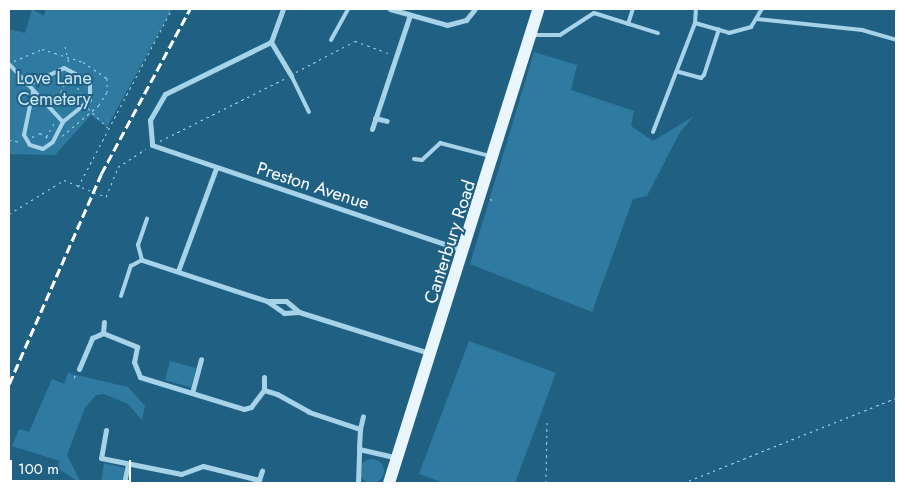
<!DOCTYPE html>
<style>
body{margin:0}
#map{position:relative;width:905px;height:492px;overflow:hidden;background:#206183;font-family:Jost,sans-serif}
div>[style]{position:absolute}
.green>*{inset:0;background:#2f7aa0;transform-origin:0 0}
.round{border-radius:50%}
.path>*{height:1px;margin-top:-0.5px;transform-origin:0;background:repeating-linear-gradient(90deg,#a7d3e9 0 2.5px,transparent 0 6.5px)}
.lane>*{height:4px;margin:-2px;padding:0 2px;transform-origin:2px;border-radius:2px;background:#a7d3e9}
.street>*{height:5px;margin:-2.5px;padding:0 2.5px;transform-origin:2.5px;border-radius:2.5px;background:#a7d3e9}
.primary>*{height:12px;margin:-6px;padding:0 6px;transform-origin:6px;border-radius:6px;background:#eaf6fe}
.rail>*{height:2.5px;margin-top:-1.25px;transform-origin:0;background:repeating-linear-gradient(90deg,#fff 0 9px,transparent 0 13px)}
.path-bridge>*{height:1px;margin-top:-0.5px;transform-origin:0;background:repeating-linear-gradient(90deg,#a7d3e9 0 2.5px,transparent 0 6.5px)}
span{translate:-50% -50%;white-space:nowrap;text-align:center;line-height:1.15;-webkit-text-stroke:4px #206183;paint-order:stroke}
.park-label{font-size:18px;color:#cbe8f7}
.street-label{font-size:18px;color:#fff}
.frame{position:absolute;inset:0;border:10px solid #fff;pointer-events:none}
.scale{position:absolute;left:10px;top:460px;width:121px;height:22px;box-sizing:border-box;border:2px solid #fff;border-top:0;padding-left:6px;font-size:15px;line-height:18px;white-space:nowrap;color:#fff;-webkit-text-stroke:4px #206183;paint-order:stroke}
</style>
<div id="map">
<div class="green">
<i style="clip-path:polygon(32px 9px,44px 16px,46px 9px,172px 9px,107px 127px,91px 115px,55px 155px,9px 154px,9px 29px,25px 33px)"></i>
<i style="clip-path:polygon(534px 52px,577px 65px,571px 90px,634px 111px,631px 126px,653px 141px,694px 116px,680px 132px,647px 196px,633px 199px,592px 312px,470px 264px)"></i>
<i style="clip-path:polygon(469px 341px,556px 373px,515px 483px,444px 483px,419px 474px)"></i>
<i style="left:170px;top:361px;width:27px;height:20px;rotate:15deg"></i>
<i style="clip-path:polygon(68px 373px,128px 387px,145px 406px,142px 420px,128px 404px,104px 394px,96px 395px,85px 408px,67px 455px,81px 483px,57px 468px,60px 461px,12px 446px,19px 429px,29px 432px,52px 379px,64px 384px)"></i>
<i class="round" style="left:360px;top:459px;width:24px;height:24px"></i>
<i style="clip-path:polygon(104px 463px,125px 468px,121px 483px,101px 483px)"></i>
</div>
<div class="path">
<i style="left:36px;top:9px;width:2px"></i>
<i style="left:65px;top:46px;width:17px;rotate:77deg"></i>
<i style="left:14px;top:61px;width:30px;rotate:-23deg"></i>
<i style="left:42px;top:49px;width:43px;rotate:17.6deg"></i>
<i style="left:83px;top:62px;width:29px;rotate:34deg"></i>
<i style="left:107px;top:78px;width:14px;rotate:90deg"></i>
<i style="left:107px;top:92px;width:15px;rotate:122deg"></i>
<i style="left:99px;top:105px;width:48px;rotate:140deg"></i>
<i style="left:296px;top:72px;width:67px;rotate:-27.7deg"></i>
<i style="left:355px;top:41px;width:37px;rotate:20deg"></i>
<i style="left:75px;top:81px;width:18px;rotate:68deg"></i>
<i style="left:55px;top:104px;width:30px;rotate:-64deg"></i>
<i style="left:88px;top:108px;width:28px;rotate:45deg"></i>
<i style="left:32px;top:137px;width:9px;rotate:-27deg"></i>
<i style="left:40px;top:133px;width:9px;rotate:32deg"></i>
<i style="left:46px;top:137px;width:17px;rotate:-59deg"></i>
<i style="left:9px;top:140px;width:13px;rotate:9deg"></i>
<i style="left:160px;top:141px;width:139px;rotate:-26.6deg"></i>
<i style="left:78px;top:187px;width:201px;rotate:-62.2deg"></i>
<i style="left:106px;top:197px;width:32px;rotate:-68deg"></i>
<i style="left:118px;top:167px;width:33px;rotate:-33deg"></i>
<i style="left:490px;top:199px;width:5px;rotate:22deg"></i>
<i style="left:74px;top:378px;width:4px;rotate:-63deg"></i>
<i style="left:546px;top:483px;width:62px;rotate:-89.1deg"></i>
<i style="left:683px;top:483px;width:229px;rotate:-21.8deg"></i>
</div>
<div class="lane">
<i style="left:696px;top:9px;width:14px;rotate:94deg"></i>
<i style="left:695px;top:23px;width:35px;rotate:16deg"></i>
<i style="left:729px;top:33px;width:23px;rotate:-15deg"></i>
<i style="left:751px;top:27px;width:21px;rotate:-59deg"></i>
<i style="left:757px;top:19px;width:106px;rotate:6deg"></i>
<i style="left:862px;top:30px;width:35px;rotate:16deg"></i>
<i style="left:628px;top:24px;width:16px;rotate:-72deg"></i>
<i style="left:533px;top:35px;width:27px"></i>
<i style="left:560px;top:35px;width:40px;rotate:-32.9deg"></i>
<i style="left:594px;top:13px;width:67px;rotate:17.4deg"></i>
<i style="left:331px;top:40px;width:35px;rotate:-61deg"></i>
<i style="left:9px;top:64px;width:79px;rotate:47deg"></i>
<i style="left:679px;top:72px;width:23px;rotate:15deg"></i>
<i style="left:701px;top:78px;width:4px;rotate:-45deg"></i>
<i style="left:704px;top:75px;width:48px;rotate:-71.9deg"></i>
<i style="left:291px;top:75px;width:41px;rotate:64.1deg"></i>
<i style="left:28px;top:85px;width:40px;rotate:-25deg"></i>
<i style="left:64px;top:68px;width:29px;rotate:27deg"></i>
<i style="left:90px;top:81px;width:19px;rotate:90deg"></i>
<i style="left:90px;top:100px;width:35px;rotate:141deg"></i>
<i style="left:63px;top:122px;width:22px;rotate:117deg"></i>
<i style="left:53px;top:142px;width:12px;rotate:145deg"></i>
<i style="left:43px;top:149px;width:14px;rotate:-163deg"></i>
<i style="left:30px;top:145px;width:12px;rotate:-121deg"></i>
<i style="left:24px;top:135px;width:45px;rotate:-78.4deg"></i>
<i style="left:653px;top:132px;width:117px;rotate:-68.9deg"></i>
<i style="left:414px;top:159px;width:8px;rotate:7deg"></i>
<i style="left:422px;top:160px;width:25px;rotate:-43deg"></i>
<i style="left:440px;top:143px;width:52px;rotate:14.6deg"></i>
<i style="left:121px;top:296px;width:32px;rotate:-72deg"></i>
<i style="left:131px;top:266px;width:13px;rotate:-29deg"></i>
<i style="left:142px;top:260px;width:16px;rotate:-105deg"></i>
<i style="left:138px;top:245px;width:28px;rotate:-71deg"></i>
</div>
<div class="street">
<i style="left:283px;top:9px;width:35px;rotate:110deg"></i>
<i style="left:271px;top:42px;width:118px;rotate:153.9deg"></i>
<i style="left:165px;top:94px;width:30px;rotate:120deg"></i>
<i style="left:150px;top:120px;width:25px;rotate:85deg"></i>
<i style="left:152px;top:145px;width:328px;rotate:18.7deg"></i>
<i style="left:390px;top:9px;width:59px;rotate:15.7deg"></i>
<i style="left:447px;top:25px;width:20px;rotate:-15deg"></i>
<i style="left:466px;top:20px;width:14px;rotate:-51deg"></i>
<i style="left:271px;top:42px;width:39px;rotate:59deg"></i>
<i style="left:375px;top:118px;width:12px;rotate:14deg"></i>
<i style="left:372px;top:129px;width:120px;rotate:-71.6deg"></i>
<i style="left:142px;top:260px;width:132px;rotate:18.2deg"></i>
<i style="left:267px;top:301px;width:19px"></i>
<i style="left:286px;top:301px;width:17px;rotate:40deg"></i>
<i style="left:178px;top:271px;width:110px;rotate:-69.7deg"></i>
<i style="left:267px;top:301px;width:21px;rotate:35deg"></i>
<i style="left:284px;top:313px;width:15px;rotate:-4deg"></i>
<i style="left:299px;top:312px;width:136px;rotate:17.5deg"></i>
<i style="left:103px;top:333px;width:11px;rotate:-85deg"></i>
<i style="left:79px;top:369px;width:34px;rotate:-67deg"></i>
<i style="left:92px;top:338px;width:12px;rotate:-24deg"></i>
<i style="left:103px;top:333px;width:37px;rotate:22deg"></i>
<i style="left:137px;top:347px;width:15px;rotate:101deg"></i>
<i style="left:134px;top:362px;width:16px;rotate:68deg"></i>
<i style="left:140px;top:377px;width:109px;rotate:17.1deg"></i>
<i style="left:244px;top:409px;width:7px;rotate:-16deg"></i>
<i style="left:251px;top:407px;width:21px;rotate:-53deg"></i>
<i style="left:264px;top:390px;width:14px;rotate:17deg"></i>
<i style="left:277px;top:394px;width:37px;rotate:29deg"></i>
<i style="left:309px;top:412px;width:54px;rotate:18.4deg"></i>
<i style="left:360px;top:429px;width:20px;rotate:93deg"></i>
<i style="left:359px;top:449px;width:39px;rotate:13deg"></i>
<i style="left:264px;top:377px;width:13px;rotate:90deg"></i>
<i style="left:192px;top:393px;width:35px;rotate:-75deg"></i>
<i style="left:360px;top:429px;width:13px;rotate:-77deg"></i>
<i style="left:106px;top:430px;width:28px;rotate:100deg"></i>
<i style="left:101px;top:458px;width:82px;rotate:11.3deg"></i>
<i style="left:181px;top:474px;width:23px;rotate:-20deg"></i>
<i style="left:203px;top:466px;width:58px;rotate:14deg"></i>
<i style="left:124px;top:483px;width:19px;rotate:-78deg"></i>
<i style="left:258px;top:483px;width:13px;rotate:-72deg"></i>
<i style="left:358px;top:483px;width:34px;rotate:-88deg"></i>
</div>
<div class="primary">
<i style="left:389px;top:483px;width:497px;rotate:-72.5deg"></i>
</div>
<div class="rail">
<i style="left:9px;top:384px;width:229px;rotate:-66.3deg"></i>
<i style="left:101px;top:174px;width:187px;rotate:-61.7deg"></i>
</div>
<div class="path-bridge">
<i style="left:9px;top:214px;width:65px;rotate:-31.7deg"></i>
<i style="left:64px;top:180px;width:45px;rotate:22deg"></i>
</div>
<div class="park-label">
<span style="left:54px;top:89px">Love Lane<br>Cemetery</span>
</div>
<div class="street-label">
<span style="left:313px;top:186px;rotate:18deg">Preston Avenue</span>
<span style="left:450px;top:242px;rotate:-72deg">Canterbury Road</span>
</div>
<div class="frame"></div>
<div class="scale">100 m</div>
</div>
